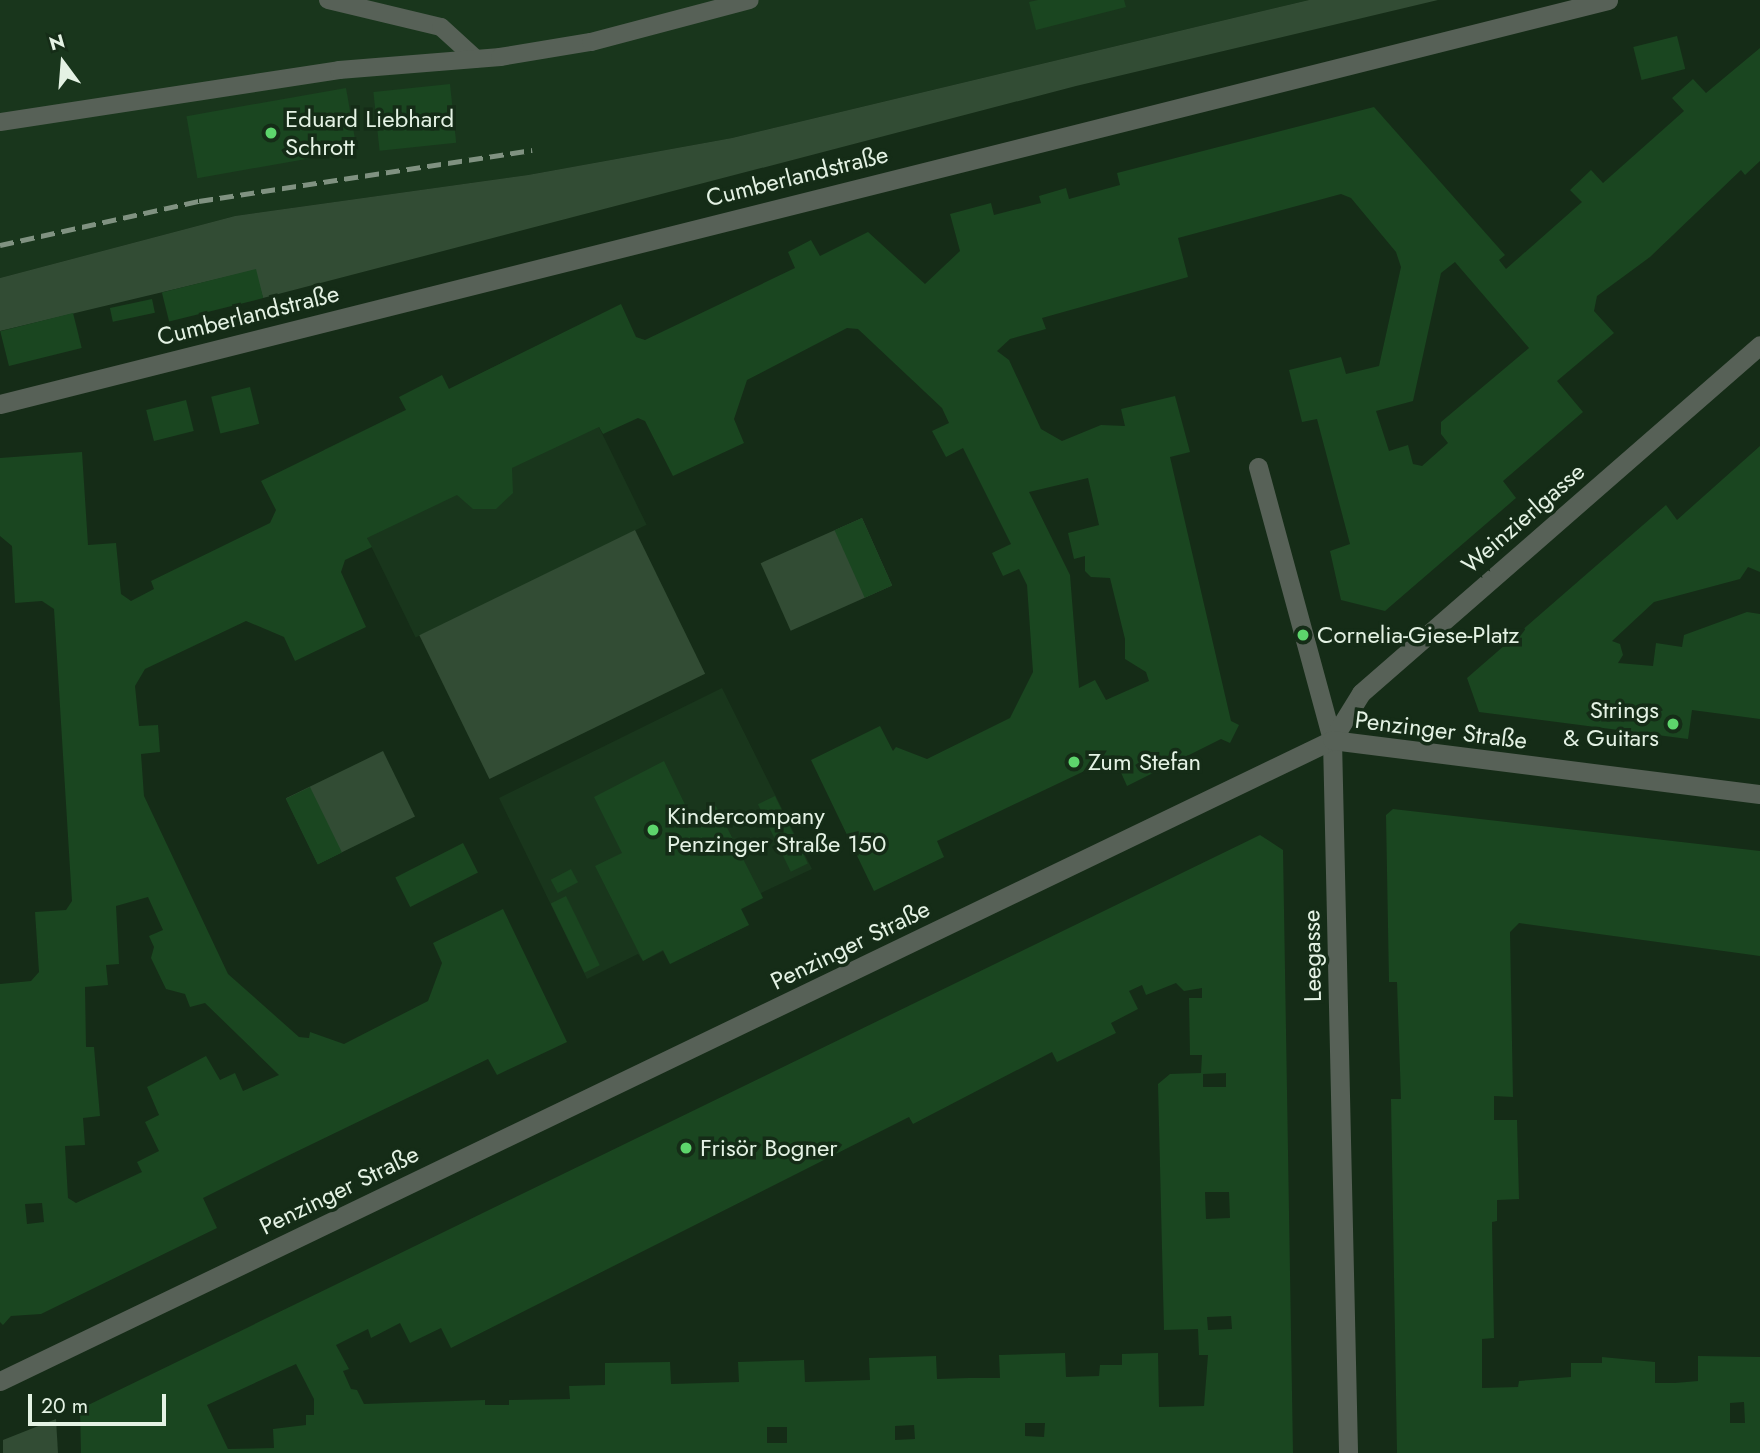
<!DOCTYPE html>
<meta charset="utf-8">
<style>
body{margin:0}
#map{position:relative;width:1760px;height:1453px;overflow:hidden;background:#152c17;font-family:Jost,sans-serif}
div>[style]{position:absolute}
.built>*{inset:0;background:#19361c;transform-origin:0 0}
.green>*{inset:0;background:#324c34;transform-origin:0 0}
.building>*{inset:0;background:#1a4620;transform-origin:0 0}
.service>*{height:18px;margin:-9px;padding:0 9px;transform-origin:9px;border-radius:9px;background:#576157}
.minor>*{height:19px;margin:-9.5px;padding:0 9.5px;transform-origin:9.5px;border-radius:9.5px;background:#576157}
.tertiary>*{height:19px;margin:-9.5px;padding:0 9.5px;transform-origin:9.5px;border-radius:9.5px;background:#576157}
.rail>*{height:5px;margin-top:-2.5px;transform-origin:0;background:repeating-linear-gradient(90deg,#809281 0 14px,transparent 0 21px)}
.dots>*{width:19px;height:19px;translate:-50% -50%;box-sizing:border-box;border:4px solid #152c17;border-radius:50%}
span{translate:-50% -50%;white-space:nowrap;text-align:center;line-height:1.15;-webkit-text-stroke:7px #152c17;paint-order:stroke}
.poi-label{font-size:24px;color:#e4f2e4}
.left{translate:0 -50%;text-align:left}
.right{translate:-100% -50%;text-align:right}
.street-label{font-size:24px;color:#e4f2e4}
.north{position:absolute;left:28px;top:28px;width:70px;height:70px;-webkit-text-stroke:5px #152c17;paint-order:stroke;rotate:344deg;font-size:19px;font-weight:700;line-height:28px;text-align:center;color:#e4f2e4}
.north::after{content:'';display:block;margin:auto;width:24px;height:32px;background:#e4f2e4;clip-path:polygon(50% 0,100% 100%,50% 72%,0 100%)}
.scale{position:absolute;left:28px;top:1394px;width:138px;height:32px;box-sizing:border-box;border:4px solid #e4f2e4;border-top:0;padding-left:9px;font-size:21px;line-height:24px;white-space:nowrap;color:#e4f2e4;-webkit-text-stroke:5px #152c17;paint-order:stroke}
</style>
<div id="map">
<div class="built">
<i style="clip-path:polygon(0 0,1309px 0,732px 138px,528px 175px,235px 216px,0 278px)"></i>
<i style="left:555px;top:337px;width:209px;height:257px;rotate:64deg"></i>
<i style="clip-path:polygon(722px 688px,812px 869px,761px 893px,763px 898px,741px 909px,749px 925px,670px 964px,663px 951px,643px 961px,638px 954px,587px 979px,499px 798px)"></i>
</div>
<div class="green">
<i style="clip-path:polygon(1309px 0,1438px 0,1076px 86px,263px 298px,255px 270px,0 331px,0 278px,235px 216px,528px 175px,732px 138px)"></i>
<i style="left:862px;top:518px;width:74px;height:111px;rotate:66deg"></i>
<i style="left:635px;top:530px;width:160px;height:240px;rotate:64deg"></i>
<i style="left:383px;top:751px;width:73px;height:108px;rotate:64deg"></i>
<i style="clip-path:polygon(56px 1419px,58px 1453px,3px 1453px,3px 1440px)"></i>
</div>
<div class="building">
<i style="clip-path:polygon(1038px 0,1124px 0,1126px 7px,1036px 30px,1029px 2px)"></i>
<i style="left:1677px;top:36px;width:34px;height:45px;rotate:76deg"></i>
<i style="clip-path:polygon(evenodd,1760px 48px,1760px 161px,1745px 175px,1741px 170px,1650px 257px,1597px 296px,1594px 311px,1614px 333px,1557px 381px,1583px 412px,1503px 481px,1516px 498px,1385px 611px,1341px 600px,1330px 551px,1350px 544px,1317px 419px,1302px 422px,1289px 370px,1341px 357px,1346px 374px,1379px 366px,1401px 267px,1396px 252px,1351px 198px,1341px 194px,1178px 238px,1188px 277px,1042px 318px,1046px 329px,1010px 339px,997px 351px,1009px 360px,1041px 429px,1062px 441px,1101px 425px,1125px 426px,1121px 409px,1175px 396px,1190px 452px,1170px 457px,1231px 721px,1239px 725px,1230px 743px,1221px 739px,1127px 786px,1114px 757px,937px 841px,944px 857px,874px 891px,811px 760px,880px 726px,893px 751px,896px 747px,927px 759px,1010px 718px,1033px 672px,1027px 585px,1019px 569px,1003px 576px,992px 553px,1011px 544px,963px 448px,946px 457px,932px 431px,949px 423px,942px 408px,858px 329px,847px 328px,747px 380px,734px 419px,744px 443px,673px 476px,645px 421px,638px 418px,603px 434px,599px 427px,512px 468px,513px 493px,496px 509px,473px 509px,457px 495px,367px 538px,372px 547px,345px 560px,341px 572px,366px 627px,295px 661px,284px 637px,246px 621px,145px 669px,135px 686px,139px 726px,158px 725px,160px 752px,141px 754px,144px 796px,228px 974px,299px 1037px,309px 1038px,310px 1032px,344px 1044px,428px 1001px,442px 963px,433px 943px,503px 909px,567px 1042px,497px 1075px,488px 1059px,277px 1161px,203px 1198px,217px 1228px,41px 1314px,11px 1316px,3px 1325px,0 1322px,0 984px,31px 981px,39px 972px,35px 912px,66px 910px,72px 901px,54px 609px,42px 601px,15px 603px,12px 546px,0 536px,0 458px,82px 452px,88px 545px,116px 543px,121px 594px,131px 601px,154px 589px,151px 581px,270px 523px,276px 510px,261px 481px,406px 410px,399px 397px,442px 375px,449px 389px,621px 304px,636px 337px,645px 340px,795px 268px,788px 252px,811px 240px,820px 256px,868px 232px,925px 284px,960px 251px,950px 214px,991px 203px,994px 215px,1041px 203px,1039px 196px,1066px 188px,1069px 199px,1120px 185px,1117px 173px,1374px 107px,1505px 255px,1499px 260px,1506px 269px,1582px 202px,1570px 190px,1591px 170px,1603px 183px,1684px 111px,1672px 98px,1693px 79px,1706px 93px,1760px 48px,1455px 262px,1529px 348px,1441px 422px,1441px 434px,1448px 443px,1422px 466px,1413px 464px,1408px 445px,1389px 451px,1376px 411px,1413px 401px,1441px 273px,1455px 262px,1760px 48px,1088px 478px,1099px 525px,1068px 533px,1074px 559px,1085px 556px,1085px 571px,1091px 577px,1110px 578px,1125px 639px,1125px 659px,1146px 672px,1149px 681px,1106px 700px,1095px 680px,1079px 688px,1070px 575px,1029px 492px,1088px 478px,1760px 48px,148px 897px,163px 930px,149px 936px,154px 947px,151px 958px,166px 989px,185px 994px,190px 1007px,205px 1003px,279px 1075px,243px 1091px,235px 1073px,220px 1080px,206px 1056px,147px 1087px,159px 1115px,145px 1122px,159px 1151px,137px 1162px,142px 1172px,76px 1203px,68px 1198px,65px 1146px,85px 1145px,83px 1118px,100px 1116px,94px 1047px,86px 1047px,85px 987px,108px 985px,106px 965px,119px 964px,116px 906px,148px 897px,1760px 48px,42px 1203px,44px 1222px,27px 1224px,25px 1204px,42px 1203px)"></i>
<i style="left:450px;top:84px;width:59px;height:77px;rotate:84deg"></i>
<i style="left:346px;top:88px;width:63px;height:162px;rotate:80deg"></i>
<i style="left:256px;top:269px;width:30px;height:97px;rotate:76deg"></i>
<i style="left:152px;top:299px;width:14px;height:43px;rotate:78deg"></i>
<i style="left:73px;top:313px;width:36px;height:75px;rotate:76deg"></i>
<i style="left:250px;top:387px;width:38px;height:40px;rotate:76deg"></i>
<i style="left:186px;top:400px;width:32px;height:41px;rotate:76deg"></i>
<i style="clip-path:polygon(1760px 446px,1760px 572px,1748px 567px,1740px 579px,1654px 602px,1612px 641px,1620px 644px,1623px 655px,1618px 663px,1653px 666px,1656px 643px,1682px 647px,1684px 635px,1747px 612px,1760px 614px,1760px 719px,1692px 710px,1688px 739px,1479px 712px,1467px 678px,1666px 505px,1677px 520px)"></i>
<i style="left:862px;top:518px;width:74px;height:30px;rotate:66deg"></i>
<i style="clip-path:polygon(664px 761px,692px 819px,716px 806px,763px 898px,741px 909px,749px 925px,670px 964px,663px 950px,643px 961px,595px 866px,622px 853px,594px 797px)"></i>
<i style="left:310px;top:787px;width:73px;height:27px;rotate:64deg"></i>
<i style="left:775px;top:796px;width:75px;height:19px;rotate:64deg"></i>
<i style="clip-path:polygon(evenodd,1393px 809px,1760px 851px,1760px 956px,1519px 923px,1510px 932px,1513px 1097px,1494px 1096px,1494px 1120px,1517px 1120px,1519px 1199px,1497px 1200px,1497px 1221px,1492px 1222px,1494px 1338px,1482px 1339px,1482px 1388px,1518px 1387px,1519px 1381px,1571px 1377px,1571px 1363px,1602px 1363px,1602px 1357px,1655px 1362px,1655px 1383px,1675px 1383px,1698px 1381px,1698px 1356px,1760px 1357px,1760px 1453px,1397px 1453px,1391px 1099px,1401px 1099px,1397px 982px,1389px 982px,1386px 815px,1393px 809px,1744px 1402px,1745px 1423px,1730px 1423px,1730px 1403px,1744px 1402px)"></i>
<i style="clip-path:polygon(evenodd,1260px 835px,1283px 850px,1293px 1453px,81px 1453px,80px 1409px,1260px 835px,1176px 983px,1184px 991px,1202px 988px,1202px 998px,1189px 998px,1190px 1055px,1202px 1055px,1201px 1073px,1170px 1074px,1158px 1084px,1164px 1330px,1198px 1329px,1199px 1355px,1208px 1355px,1204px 1406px,1159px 1407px,1158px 1353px,1122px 1354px,1122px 1365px,1100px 1365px,1099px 1376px,1066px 1377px,1065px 1353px,999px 1355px,1000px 1378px,969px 1378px,937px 1379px,936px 1356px,869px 1358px,870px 1380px,805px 1382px,804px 1360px,738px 1362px,739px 1382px,671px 1384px,670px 1362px,605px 1363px,605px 1385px,569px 1386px,570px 1399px,509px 1400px,509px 1405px,485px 1405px,485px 1400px,364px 1404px,357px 1390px,351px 1389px,343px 1371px,349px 1369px,336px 1345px,368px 1329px,371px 1338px,400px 1323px,410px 1343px,441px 1328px,451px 1348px,909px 1117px,913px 1124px,1052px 1052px,1057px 1062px,1116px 1033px,1111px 1023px,1138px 1009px,1129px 991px,1142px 985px,1146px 995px,1176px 983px,1260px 835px,1226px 1073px,1226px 1087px,1203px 1087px,1203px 1074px,1226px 1073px,1260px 835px,1205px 1192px,1229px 1192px,1230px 1218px,1206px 1219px,1205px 1192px,1260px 835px,1231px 1316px,1232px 1329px,1208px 1330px,1207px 1317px,1231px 1316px,1260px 835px,296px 1364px,314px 1399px,314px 1415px,306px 1415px,306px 1425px,273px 1429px,274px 1448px,228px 1449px,207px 1405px,296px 1364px,1260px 835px,1025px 1423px,1045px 1423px,1044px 1437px,1025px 1436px,1025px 1423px,1260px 835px,914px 1425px,915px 1439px,895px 1440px,895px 1426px,914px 1425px,1260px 835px,767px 1427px,787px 1427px,787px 1443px,767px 1443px,767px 1427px)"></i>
<i style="left:463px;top:843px;width:33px;height:76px;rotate:63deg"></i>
<i style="left:571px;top:869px;width:15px;height:23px;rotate:62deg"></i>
<i style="left:566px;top:896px;width:77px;height:17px;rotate:64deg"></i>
</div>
<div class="service">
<i style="left:328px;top:0;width:116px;rotate:13.4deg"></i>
<i style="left:441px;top:27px;width:47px;rotate:42.4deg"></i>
<i style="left:0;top:122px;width:343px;rotate:-8.7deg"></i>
<i style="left:339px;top:70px;width:162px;rotate:-4.6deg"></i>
<i style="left:500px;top:57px;width:92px;rotate:-9.4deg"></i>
<i style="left:591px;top:42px;width:164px;rotate:-14.8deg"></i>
</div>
<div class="minor">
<i style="left:0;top:404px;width:1658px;rotate:-14.1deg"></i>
<i style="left:1258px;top:467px;width:283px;rotate:74.8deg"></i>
<i style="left:1332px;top:740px;width:713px;rotate:88.71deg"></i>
</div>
<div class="tertiary">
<i style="left:1332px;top:740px;width:55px;rotate:-58.3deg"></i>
<i style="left:1361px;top:693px;width:529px;rotate:-41.09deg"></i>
<i style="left:0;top:1381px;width:1478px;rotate:-25.7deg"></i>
<i style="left:1332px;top:740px;width:431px;rotate:7.2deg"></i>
</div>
<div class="rail">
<i style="left:0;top:245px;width:204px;rotate:-12.5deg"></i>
<i style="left:199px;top:201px;width:337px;rotate:-8.7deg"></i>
</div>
<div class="dots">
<i style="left:271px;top:133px;background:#5dd56c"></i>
<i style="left:1303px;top:635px;background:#5dd56c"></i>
<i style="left:1673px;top:724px;background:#5dd56c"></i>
<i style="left:1074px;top:762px;background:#5dd56c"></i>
<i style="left:653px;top:830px;background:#5dd56c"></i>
<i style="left:686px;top:1148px;background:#5dd56c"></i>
</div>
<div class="poi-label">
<span class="left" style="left:285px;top:133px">Eduard Liebhard<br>Schrott</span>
<span class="left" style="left:1317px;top:635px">Cornelia-Giese-Platz</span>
<span class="right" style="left:1659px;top:724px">Strings<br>&amp; Guitars</span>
<span class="left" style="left:1088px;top:762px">Zum Stefan</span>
<span class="left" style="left:667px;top:830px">Kindercompany<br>Penzinger Straße 150</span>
<span class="left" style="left:700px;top:1148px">Frisör Bogner</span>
</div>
<div class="street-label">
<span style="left:797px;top:176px;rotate:-14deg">Cumberlandstraße</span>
<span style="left:248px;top:315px;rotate:-14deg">Cumberlandstraße</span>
<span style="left:1523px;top:518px;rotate:-41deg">Weinzierlgasse</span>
<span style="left:1441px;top:730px;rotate:7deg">Penzinger Straße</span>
<span style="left:850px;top:945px;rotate:-26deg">Penzinger Straße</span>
<span style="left:1312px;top:956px;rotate:-91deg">Leegasse</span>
<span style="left:339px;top:1190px;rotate:-26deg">Penzinger Straße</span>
</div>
<div class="north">N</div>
<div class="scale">20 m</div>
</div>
